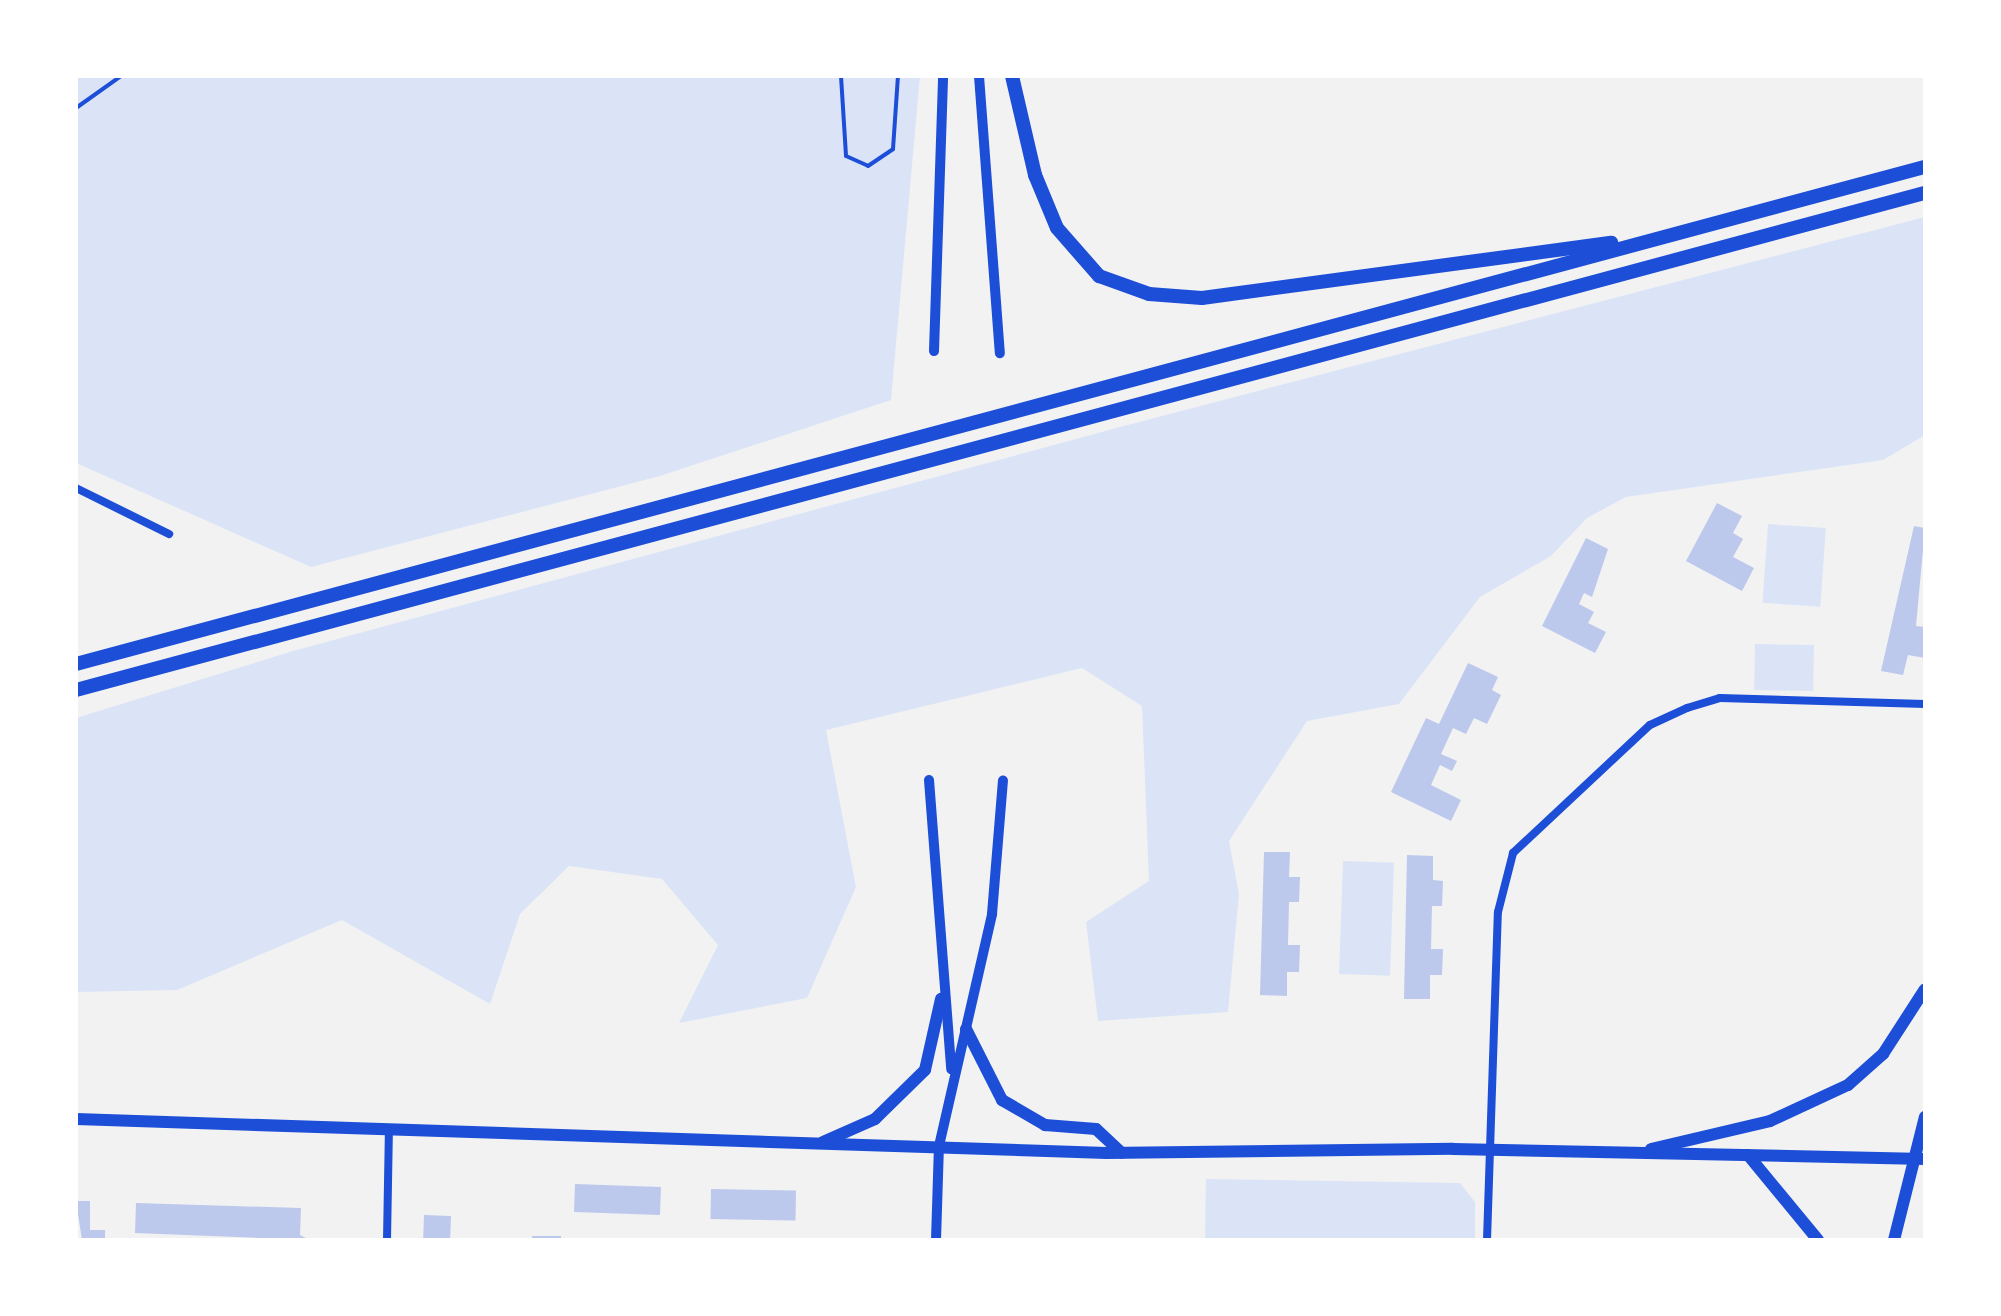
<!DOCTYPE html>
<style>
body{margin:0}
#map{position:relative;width:2001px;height:1316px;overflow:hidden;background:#f2f2f2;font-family:"PT Sans Narrow",sans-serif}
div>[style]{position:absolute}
.green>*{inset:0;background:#dbe4f7;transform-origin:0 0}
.building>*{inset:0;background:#bdc9ec;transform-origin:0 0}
.service>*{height:4px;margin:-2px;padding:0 2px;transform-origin:2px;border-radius:2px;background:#1d4ed8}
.minor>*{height:8px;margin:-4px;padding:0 4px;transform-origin:4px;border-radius:4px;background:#1d4ed8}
.tertiary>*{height:10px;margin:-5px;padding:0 5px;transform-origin:5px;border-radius:5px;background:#1d4ed8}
.secondary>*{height:12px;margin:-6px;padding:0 6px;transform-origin:6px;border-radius:6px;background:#1d4ed8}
.trunk>*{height:14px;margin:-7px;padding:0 7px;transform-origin:7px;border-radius:7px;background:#1d4ed8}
span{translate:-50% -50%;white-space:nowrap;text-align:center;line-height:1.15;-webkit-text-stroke:6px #fff;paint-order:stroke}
.frame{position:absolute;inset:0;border:78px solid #fff;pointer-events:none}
</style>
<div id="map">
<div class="green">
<i style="clip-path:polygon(76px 76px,920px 76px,891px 400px,660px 476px,311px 567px,76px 463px)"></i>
<i style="clip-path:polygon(1925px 217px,1925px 435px,1883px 460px,1626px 497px,1587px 518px,1551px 556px,1480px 597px,1399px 704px,1307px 721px,1229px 841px,1239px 894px,1228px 1012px,1098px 1021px,1086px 922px,1149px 881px,1142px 706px,1082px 668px,826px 730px,856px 887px,807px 998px,679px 1023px,718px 945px,662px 879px,569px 866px,520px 914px,490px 1004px,342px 920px,177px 990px,76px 992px,76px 718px,293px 651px,1120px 427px)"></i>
<i style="left:1768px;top:524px;width:58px;height:79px;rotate:4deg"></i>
<i style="left:1755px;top:644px;width:59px;height:46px;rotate:1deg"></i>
<i style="left:1343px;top:861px;width:51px;height:113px;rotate:2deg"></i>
<i style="clip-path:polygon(1206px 1179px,1460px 1183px,1475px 1202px,1475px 1240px,1205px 1240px)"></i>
</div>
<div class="building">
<i style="clip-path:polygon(1717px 503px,1742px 516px,1733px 533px,1743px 539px,1733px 557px,1754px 568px,1742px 591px,1686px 561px)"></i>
<i style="clip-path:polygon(1914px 526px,1925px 528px,1916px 626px,1925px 627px,1925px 658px,1908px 655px,1903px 675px,1881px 671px)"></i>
<i style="clip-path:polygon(1586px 538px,1608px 549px,1592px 597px,1584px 593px,1579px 604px,1594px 612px,1588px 623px,1606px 632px,1595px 653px,1542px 626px)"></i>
<i style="clip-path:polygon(1468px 663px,1498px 677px,1492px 690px,1501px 695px,1487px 724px,1474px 718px,1466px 734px,1453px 728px,1441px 754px,1457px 761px,1452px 771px,1440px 765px,1431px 785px,1461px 800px,1451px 821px,1391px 792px,1426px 718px,1439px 724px)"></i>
<i style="clip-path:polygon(1264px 852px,1290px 852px,1289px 877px,1300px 877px,1299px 902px,1289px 902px,1288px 945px,1300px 945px,1299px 972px,1287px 972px,1287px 996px,1260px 995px)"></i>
<i style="clip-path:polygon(1407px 855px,1433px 856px,1433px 880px,1443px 881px,1442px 906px,1432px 906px,1431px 949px,1443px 949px,1442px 975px,1430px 975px,1430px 999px,1404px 999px)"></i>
<i style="left:575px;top:1184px;width:86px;height:28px;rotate:2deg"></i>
<i style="left:711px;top:1189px;width:85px;height:30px;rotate:1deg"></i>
<i style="clip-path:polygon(76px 1201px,90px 1201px,90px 1230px,105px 1230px,105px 1240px,82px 1240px)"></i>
<i style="clip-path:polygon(136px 1203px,301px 1208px,300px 1235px,310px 1240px,135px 1233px)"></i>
<i style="left:424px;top:1215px;width:27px;height:25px;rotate:2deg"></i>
<i style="left:532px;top:1236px;width:29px;height:4px"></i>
</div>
<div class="service">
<i style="left:841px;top:76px;width:80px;rotate:86.4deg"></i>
<i style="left:846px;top:156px;width:24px;rotate:24deg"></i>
<i style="left:868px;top:166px;width:30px;rotate:-34deg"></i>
<i style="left:893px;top:149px;width:73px;rotate:-86.1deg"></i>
<i style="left:76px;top:108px;width:55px;rotate:-35.4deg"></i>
</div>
<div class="minor">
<i style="left:76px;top:488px;width:104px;rotate:26.3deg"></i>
<i style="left:387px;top:1240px;width:110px;rotate:-89deg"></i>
<i style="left:1487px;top:1240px;width:328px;rotate:-88.1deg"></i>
<i style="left:1498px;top:912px;width:61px;rotate:-75.7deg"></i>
<i style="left:1513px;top:853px;width:187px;rotate:-43.1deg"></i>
<i style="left:1650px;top:725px;width:41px;rotate:-24.7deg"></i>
<i style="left:1687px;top:708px;width:34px;rotate:-17deg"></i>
<i style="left:1720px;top:698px;width:205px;rotate:1.7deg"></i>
</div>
<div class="tertiary">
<i style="left:979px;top:76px;width:278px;rotate:85.7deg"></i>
<i style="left:934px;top:351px;width:275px;rotate:-88.1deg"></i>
<i style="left:929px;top:780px;width:290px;rotate:85.6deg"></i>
<i style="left:936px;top:1240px;width:94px;rotate:-88.2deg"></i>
<i style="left:939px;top:1146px;width:238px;rotate:-77.1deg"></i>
<i style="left:992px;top:914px;width:134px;rotate:-85.3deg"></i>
</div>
<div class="secondary">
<i style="left:966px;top:1029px;width:80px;rotate:63.1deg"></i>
<i style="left:1002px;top:1100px;width:50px;rotate:30.2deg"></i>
<i style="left:1045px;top:1125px;width:51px;rotate:4.5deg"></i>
<i style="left:1096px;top:1129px;width:35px;rotate:43deg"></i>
<i style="left:76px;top:1119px;width:1031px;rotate:1.89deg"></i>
<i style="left:1106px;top:1153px;width:347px;rotate:-0.7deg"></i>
<i style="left:1453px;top:1149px;width:472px;rotate:1.2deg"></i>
<i style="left:823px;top:1142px;width:57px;rotate:-23.9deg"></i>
<i style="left:875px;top:1119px;width:70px;rotate:-44.4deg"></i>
<i style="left:925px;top:1070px;width:73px;rotate:-77.3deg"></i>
<i style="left:1651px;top:1149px;width:122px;rotate:-13.2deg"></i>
<i style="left:1770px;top:1121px;width:86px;rotate:-24.8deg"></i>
<i style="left:1848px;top:1085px;width:47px;rotate:-41.5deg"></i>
<i style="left:1883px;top:1054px;width:77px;rotate:-57.1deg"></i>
<i style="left:1748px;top:1155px;width:110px;rotate:50.5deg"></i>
<i style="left:1894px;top:1240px;width:127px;rotate:-75.9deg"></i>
</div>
<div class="trunk">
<i style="left:1012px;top:76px;width:102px;rotate:76.9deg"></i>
<i style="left:1035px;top:175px;width:57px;rotate:67.5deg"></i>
<i style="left:1057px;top:228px;width:64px;rotate:48.8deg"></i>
<i style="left:1099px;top:276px;width:53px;rotate:19.8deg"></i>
<i style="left:1149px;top:294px;width:53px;rotate:4.3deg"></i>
<i style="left:1202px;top:298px;width:413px;rotate:-7.7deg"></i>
<i style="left:76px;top:664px;width:1915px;rotate:-15.05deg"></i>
<i style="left:76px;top:690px;width:1915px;rotate:-15.05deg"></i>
</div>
<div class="frame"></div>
</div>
